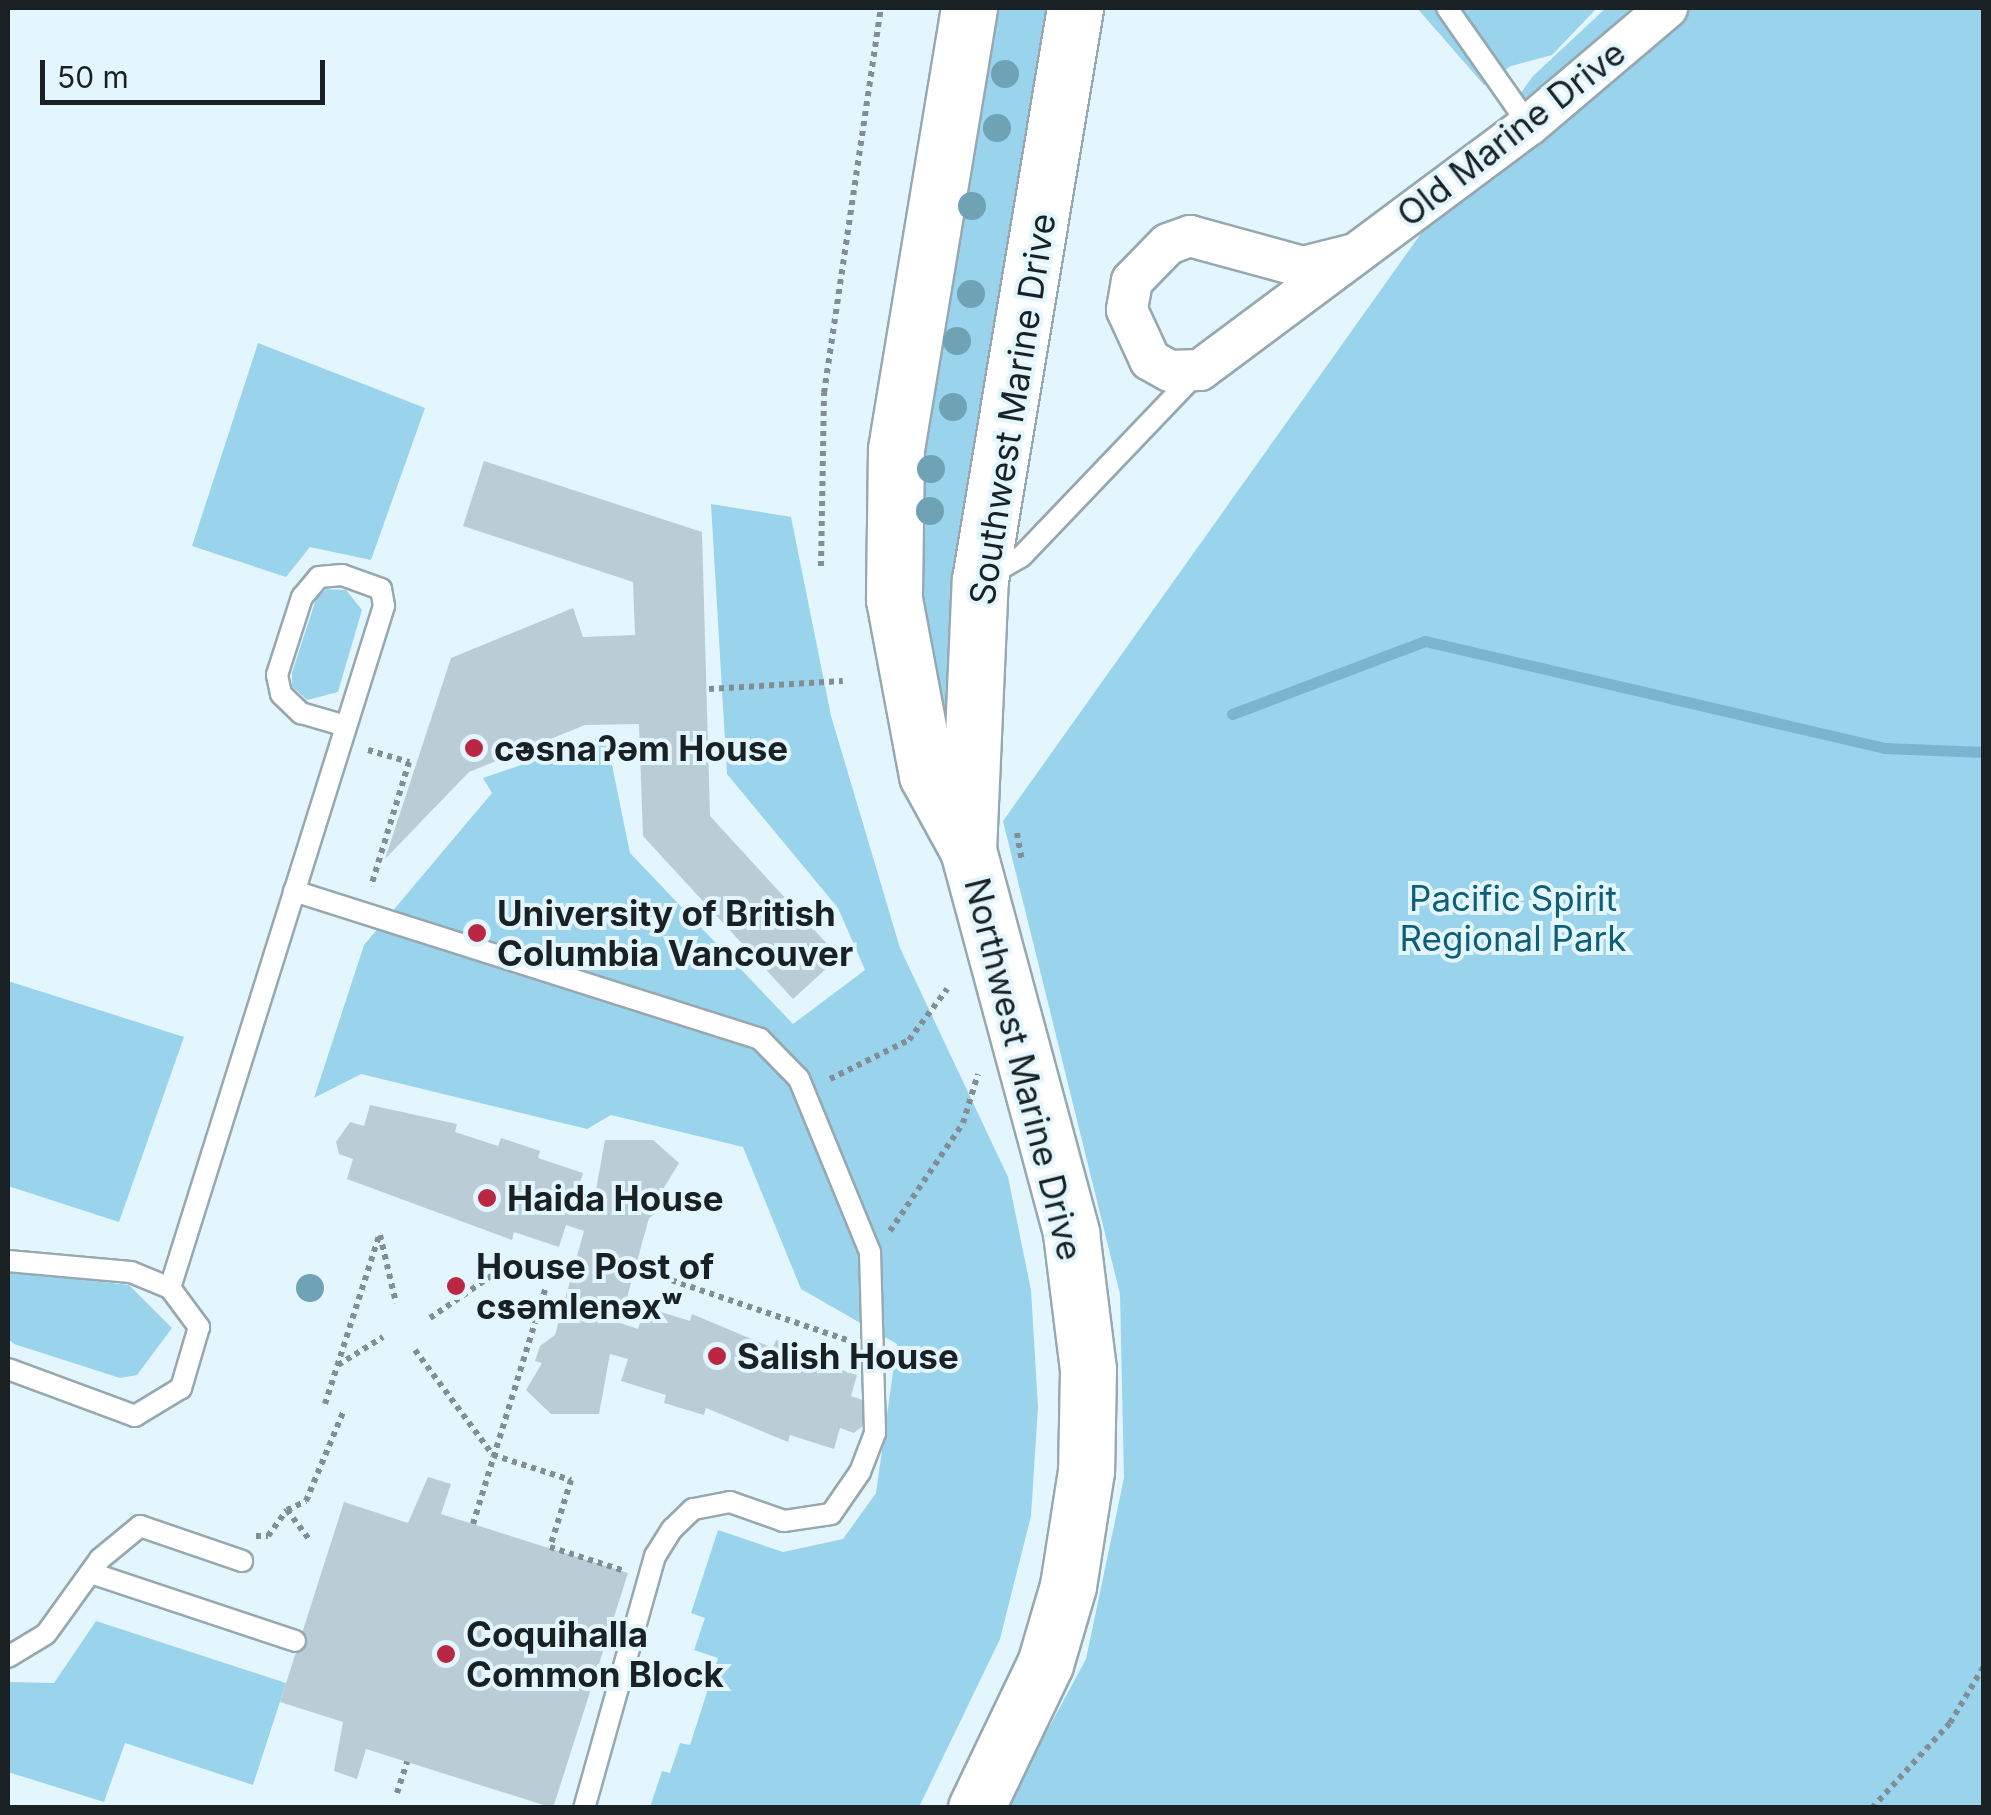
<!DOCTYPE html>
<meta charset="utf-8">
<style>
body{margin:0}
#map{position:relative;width:1991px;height:1815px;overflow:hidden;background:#e3f6fe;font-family:Inter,sans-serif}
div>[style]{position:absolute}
.green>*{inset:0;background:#9ad3ec}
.stream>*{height:11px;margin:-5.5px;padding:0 5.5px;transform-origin:5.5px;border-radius:5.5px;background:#79b5cf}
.building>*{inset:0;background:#baccd5}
.path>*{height:6px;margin-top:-3px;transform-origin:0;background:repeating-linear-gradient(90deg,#818f94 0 5px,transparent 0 10px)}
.roads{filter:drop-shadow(2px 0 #96a8b0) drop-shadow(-2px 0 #96a8b0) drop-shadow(0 2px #96a8b0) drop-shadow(0 -2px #96a8b0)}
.lane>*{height:20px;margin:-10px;padding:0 10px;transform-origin:10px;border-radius:10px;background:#fff}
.street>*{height:40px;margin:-20px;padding:0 20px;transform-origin:20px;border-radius:20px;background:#fff}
.secondary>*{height:55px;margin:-27.5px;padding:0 27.5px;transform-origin:27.5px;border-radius:27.5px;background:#fff}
.trees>*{width:28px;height:28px;margin:-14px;border-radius:50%;background:#6ea2b4}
.dots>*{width:28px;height:28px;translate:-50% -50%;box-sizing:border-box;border:5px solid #e3f6fe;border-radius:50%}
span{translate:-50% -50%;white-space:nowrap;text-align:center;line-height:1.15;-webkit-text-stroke:8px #e3f6fe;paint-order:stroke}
.street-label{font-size:35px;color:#1a2124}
.poi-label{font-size:35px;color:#1a2124;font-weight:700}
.left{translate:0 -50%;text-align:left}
.park-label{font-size:35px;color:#0e5e78}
.frame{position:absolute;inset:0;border:10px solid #1a2124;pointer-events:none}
.scale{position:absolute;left:40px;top:60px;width:285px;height:45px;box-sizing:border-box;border:5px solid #1a2124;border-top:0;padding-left:12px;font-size:30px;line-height:35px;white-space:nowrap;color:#1a2124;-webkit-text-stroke:8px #e3f6fe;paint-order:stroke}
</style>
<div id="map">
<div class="green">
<i style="clip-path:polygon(990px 8px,1052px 8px,960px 789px,917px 604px,919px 426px)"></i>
<i style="clip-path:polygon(1417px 8px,1597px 8px,1552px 55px,1511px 66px,1484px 85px)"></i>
<i style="clip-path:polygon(1606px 8px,1983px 8px,1983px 1807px,1006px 1807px,1086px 1659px,1124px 1478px,1120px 1294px,1003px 821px,1533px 76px)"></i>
<i style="clip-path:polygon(258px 343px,425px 408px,371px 560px,310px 547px,286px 577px,192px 546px)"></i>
<i style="clip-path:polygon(711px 504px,791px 517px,831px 716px,900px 948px,1008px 1177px,1031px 1290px,1038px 1407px,1031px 1516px,1000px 1639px,919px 1807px,650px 1807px,662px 1771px,670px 1773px,680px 1743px,690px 1745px,718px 1658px,694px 1650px,705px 1618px,691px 1613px,718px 1530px,783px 1552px,843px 1539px,876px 1493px,897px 1344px,801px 1289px,743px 1147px,611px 1115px,587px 1129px,361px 1074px,314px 1098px,364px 945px,492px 793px,483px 778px,606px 736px,630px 853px,793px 1024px,865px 970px,838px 908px,727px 774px)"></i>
<i style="clip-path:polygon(327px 589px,346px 590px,362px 610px,338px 692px,307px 700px,292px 686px,292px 673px,316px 599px)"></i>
<i style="clip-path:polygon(8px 981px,184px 1037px,119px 1222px,8px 1186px)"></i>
<i style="clip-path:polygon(8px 1271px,129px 1285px,172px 1328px,137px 1375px,120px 1378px,14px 1344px,8px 1339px)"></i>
<i style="clip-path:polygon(96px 1621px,286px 1683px,253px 1785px,125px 1743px,104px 1802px,8px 1772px,8px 1682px,54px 1683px)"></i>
</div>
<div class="stream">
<i style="left:1232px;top:714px;width:206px;rotate:-20.7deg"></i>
<i style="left:1425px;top:641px;width:471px;rotate:13.1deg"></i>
<i style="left:1884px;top:748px;width:100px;rotate:2.3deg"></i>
</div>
<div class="building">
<i style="clip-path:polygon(484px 461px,702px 532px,710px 816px,839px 957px,793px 999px,643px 836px,639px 724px,585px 725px,469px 772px,385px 859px,451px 658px,573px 608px,583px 637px,635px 635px,633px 582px,463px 526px)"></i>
<i style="clip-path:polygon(370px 1105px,457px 1124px,455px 1132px,498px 1146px,501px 1138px,540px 1151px,538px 1158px,583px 1173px,576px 1195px,594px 1201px,605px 1140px,653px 1140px,679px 1163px,662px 1191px,669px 1193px,664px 1208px,649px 1218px,620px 1323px,638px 1329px,645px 1307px,690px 1321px,692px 1314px,773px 1348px,776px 1340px,816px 1354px,813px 1361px,857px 1375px,851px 1396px,865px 1401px,864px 1425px,854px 1433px,840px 1428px,834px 1449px,790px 1435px,788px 1442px,706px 1408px,704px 1415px,664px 1403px,666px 1395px,621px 1381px,628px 1359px,610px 1354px,599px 1414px,551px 1414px,526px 1390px,542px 1363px,535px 1361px,540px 1346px,555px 1335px,584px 1231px,566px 1225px,559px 1247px,514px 1232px,512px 1240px,347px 1179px,353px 1159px,339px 1154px,336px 1142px,350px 1122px,364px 1126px)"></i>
<i style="clip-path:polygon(428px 1477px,451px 1484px,441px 1514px,628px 1573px,553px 1808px,366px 1749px,357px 1779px,334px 1771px,343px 1722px,280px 1702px,344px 1502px,408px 1523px)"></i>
</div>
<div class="path">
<i style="left:821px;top:566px;width:173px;rotate:-89deg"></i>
<i style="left:824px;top:393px;width:389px;rotate:-81.6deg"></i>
<i style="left:709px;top:689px;width:134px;rotate:-3.4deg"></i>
<i style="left:368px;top:750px;width:43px;rotate:16.3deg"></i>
<i style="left:409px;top:762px;width:130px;rotate:107deg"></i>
<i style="left:1017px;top:833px;width:27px;rotate:80deg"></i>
<i style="left:830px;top:1079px;width:88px;rotate:-26.3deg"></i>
<i style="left:909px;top:1040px;width:64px;rotate:-53.3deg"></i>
<i style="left:890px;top:1231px;width:130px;rotate:-55.9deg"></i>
<i style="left:963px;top:1123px;width:51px;rotate:-73deg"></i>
<i style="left:380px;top:1235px;width:70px;rotate:76.8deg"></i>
<i style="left:662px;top:1277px;width:195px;rotate:18.8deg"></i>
<i style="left:430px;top:1318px;width:81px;rotate:-34.5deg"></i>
<i style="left:415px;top:1350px;width:131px;rotate:53.4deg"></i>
<i style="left:493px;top:1455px;width:82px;rotate:17.8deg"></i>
<i style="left:571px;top:1480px;width:70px;rotate:107.4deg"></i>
<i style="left:550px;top:1547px;width:79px;rotate:17.7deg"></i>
<i style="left:338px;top:1365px;width:53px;rotate:-31.9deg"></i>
<i style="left:325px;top:1404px;width:180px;rotate:-72.2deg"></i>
<i style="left:287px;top:1510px;width:36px;rotate:53deg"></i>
<i style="left:473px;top:1524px;width:248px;rotate:-72.9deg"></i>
<i style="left:256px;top:1536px;width:12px"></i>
<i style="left:268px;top:1536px;width:32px;rotate:-54deg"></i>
<i style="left:287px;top:1510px;width:21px;rotate:-25deg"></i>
<i style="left:306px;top:1501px;width:99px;rotate:-67.3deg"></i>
<i style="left:397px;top:1793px;width:33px;rotate:-72deg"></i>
<i style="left:1872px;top:1808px;width:115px;rotate:-47.5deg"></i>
<i style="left:1950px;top:1723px;width:66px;rotate:-59.2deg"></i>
</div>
<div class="roads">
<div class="lane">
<i style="left:1447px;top:8px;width:143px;rotate:55deg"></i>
<i style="left:991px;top:574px;width:34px;rotate:-30deg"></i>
<i style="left:1021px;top:557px;width:256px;rotate:-46.3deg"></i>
<i style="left:294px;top:891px;width:489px;rotate:17.6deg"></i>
<i style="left:760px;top:1039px;width:56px;rotate:45.7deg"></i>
<i style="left:799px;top:1079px;width:187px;rotate:67.7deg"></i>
<i style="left:870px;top:1252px;width:181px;rotate:88.4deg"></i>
<i style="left:875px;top:1433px;width:42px;rotate:111deg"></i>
<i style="left:860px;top:1472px;width:51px;rotate:124.6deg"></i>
<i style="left:831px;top:1514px;width:48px;rotate:171.5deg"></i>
<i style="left:784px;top:1521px;width:57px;rotate:-160.6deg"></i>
<i style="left:730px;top:1502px;width:38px;rotate:169deg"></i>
<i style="left:693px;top:1509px;width:29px;rotate:136deg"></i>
<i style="left:672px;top:1529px;width:32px;rotate:122deg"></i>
<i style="left:655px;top:1556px;width:262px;rotate:105.7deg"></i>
<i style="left:8px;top:1261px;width:123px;rotate:5.1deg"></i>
<i style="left:131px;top:1272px;width:42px;rotate:22.3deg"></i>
<i style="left:170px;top:1288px;width:49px;rotate:53.4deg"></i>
<i style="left:199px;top:1327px;width:64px;rotate:106.4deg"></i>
<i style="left:181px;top:1388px;width:54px;rotate:148.7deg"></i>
<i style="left:135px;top:1416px;width:135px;rotate:-159.7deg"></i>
<i style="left:170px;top:1288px;width:715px;rotate:-72.58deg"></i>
<i style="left:384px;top:606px;width:17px;rotate:-100deg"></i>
<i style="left:381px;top:589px;width:41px;rotate:-160.3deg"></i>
<i style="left:342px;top:575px;width:23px;rotate:175deg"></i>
<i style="left:319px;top:577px;width:26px;rotate:130deg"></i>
<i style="left:302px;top:597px;width:82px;rotate:107.8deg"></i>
<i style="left:277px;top:675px;width:19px;rotate:78deg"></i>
<i style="left:281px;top:694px;width:28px;rotate:44deg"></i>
<i style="left:301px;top:713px;width:47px;rotate:16.1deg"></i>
<i style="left:91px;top:1573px;width:215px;rotate:18.4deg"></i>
<i style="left:8px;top:1657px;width:44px;rotate:-31.2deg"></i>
<i style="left:46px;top:1634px;width:92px;rotate:-54.2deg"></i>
<i style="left:100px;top:1559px;width:52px;rotate:-39.5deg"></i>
<i style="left:140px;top:1526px;width:108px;rotate:18.9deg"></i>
</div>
<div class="street">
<i style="left:1351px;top:255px;width:49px;rotate:166deg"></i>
<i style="left:1303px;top:267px;width:117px;rotate:-164.7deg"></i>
<i style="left:1190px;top:236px;width:23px;rotate:160deg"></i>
<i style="left:1168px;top:244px;width:52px;rotate:134.2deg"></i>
<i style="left:1132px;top:281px;width:29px;rotate:100deg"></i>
<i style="left:1127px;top:310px;width:55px;rotate:65.3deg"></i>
<i style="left:1150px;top:360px;width:23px;rotate:29deg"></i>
<i style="left:1170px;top:371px;width:30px;rotate:-2deg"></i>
<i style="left:1200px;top:370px;width:410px;rotate:-36.7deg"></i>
<i style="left:1529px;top:125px;width:181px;rotate:-40.3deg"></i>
</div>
<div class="secondary">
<i style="left:969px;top:8px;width:448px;rotate:99.4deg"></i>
<i style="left:896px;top:450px;width:149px;rotate:90.8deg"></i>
<i style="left:894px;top:599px;width:179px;rotate:79.4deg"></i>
<i style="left:927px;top:775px;width:85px;rotate:61.3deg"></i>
<i style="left:968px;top:850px;width:397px;rotate:74.9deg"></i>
<i style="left:1071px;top:1233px;width:138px;rotate:82.9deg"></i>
<i style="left:1088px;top:1370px;width:101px;rotate:91.1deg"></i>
<i style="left:1086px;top:1471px;width:116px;rotate:98.9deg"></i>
<i style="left:1068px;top:1586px;width:81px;rotate:106.4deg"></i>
<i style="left:1045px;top:1664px;width:160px;rotate:115.6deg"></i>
<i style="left:968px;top:850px;width:270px;rotate:-87.5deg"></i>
<i style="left:980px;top:580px;width:580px;rotate:-80.57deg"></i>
</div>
</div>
<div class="trees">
<i style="left:1005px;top:74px"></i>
<i style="left:997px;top:128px"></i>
<i style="left:972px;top:206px"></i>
<i style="left:971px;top:294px"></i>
<i style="left:957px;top:341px"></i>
<i style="left:953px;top:407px"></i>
<i style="left:931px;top:469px"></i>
<i style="left:930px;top:511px"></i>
<i style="left:310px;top:1288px"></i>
</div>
<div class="dots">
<i style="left:474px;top:748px;background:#b92742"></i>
<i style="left:477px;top:933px;background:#b92742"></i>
<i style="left:487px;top:1198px;background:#b92742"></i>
<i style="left:456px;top:1286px;background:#b92742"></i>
<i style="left:717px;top:1356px;background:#b92742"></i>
<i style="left:446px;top:1654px;background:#b92742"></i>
</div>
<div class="street-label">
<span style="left:1511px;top:133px;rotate:-38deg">Old Marine Drive</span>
<span style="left:1012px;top:409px;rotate:-81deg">Southwest Marine Drive</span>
<span style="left:1024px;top:1069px;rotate:76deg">Northwest Marine Drive</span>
</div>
<div class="poi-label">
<span class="left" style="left:494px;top:748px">c̓əsnaʔəm House</span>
<span class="left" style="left:497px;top:933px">University of British<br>Columbia Vancouver</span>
<span class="left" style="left:507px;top:1198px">Haida House</span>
<span class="left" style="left:476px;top:1286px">House Post of<br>c̓səmlenəxʷ</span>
<span class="left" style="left:737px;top:1356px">Salish House</span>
<span class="left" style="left:466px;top:1654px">Coquihalla<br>Common Block</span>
</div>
<div class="park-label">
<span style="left:1513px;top:918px">Pacific Spirit<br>Regional Park</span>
</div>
<div class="frame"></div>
<div class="scale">50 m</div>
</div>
